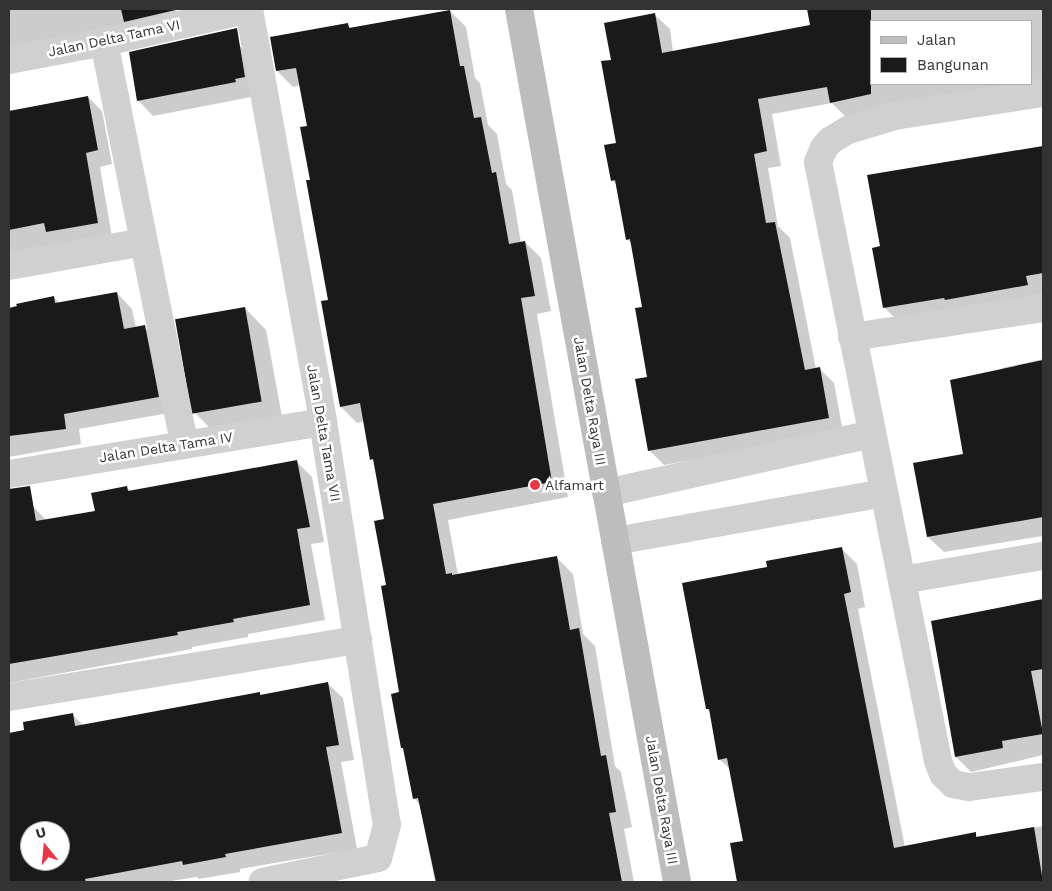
<!DOCTYPE html>
<style>
body{margin:0}
#map{position:relative;width:1052px;height:891px;overflow:hidden;background:#fff;font-family:"Work Sans",sans-serif}
div>[style]{position:absolute}
.shadow>*{inset:0;background:#0003}
.building>*{inset:0;background:#1a1a1a;transform-origin:0 0}
.street>*{height:28px;margin:-14px;padding:0 14px;transform-origin:14px;border-radius:14px;background:#d0d0d0}
.secondary>*{height:28px;margin:-14px;padding:0 14px;transform-origin:14px;border-radius:14px;background:#bdbdbd}
.dots>*{width:14px;height:14px;translate:-50% -50%;box-sizing:border-box;border:2px solid #fff;border-radius:50%}
span{translate:-50% -50%;white-space:nowrap;text-align:center;line-height:1.15;-webkit-text-stroke:5px #fff;paint-order:stroke}
.street-label{font-size:14px;color:#333}
.poi-label{font-size:14px;color:#333}
.left{translate:0 -50%;text-align:left}
.frame{position:absolute;inset:0;border:10px solid #333;pointer-events:none}
.legend{position:absolute;left:870px;top:20px;width:162px;height:65px;box-sizing:border-box;background:#fff;border:1px solid #adadad;margin:0;padding:6px 9px;list-style:none;font-size:15px;color:#333}
.legend li{display:flex;align-items:center;gap:10px;height:25px}
.legend b{width:25px;border:1px solid #adadad}
.north{position:absolute;left:20px;top:821px;width:50px;height:50px;box-sizing:border-box;background:#fff;border:1px solid #adadad;border-radius:50%;rotate:343deg;font-size:14px;font-weight:700;line-height:20px;text-align:center;color:#333}
.north::after{content:'';display:block;margin:auto;width:18px;height:22px;background:#e63946;clip-path:polygon(50% 0,100% 100%,50% 72%,0 100%)}
</style>
<div id="map">
<div class="shadow">
<i style="clip-path:polygon(9px 9px,176px 9px,180px 27px,9px 55px)"></i>
<i style="clip-path:polygon(evenodd,808px 9px,1043px 9px,1043px 83px,846px 117px,832px 103px,772px 114px,781px 166px,768px 168px,778px 226px,790px 238px,816px 369px,819px 368px,834px 383px,843px 432px,664px 465px,649px 450px,648px 378px,643px 308px,632px 244px,627px 239px,617px 185px,612px 180px,617px 144px,612px 61px,655px 15px,670px 29px,673px 52px,811px 26px,808px 9px,871px 21px,1031px 21px,1031px 84px,871px 84px,871px 21px)"></i>
<i style="clip-path:polygon(450px 11px,466px 27px,475px 78px,480px 83px,488px 125px,497px 134px,506px 184px,512px 190px,521px 243px,525px 242px,541px 258px,551px 311px,537px 314px,568px 497px,448px 520px,458px 575px,557px 558px,573px 574px,583px 634px,595px 646px,615px 766px,621px 772px,632px 827px,624px 829px,634px 882px,435px 882px,420px 805px,414px 798px,387px 586px,385px 520px,375px 462px,372px 459px,364px 421px,357px 423px,341px 407px,330px 301px,311px 181px,308px 127px,301px 85px,293px 87px,277px 71px,347px 24px,352px 29px)"></i>
<i style="clip-path:polygon(239px 45px,254px 60px,260px 92px,250px 94px,251px 97px,153px 116px,138px 100px)"></i>
<i style="clip-path:polygon(88px 97px,102px 111px,112px 164px,100px 167px,112px 237px,9px 253px,9px 111px)"></i>
<i style="clip-path:polygon(1043px 147px,1043px 294px,899px 322px,885px 308px,874px 249px,881px 247px,868px 176px)"></i>
<i style="clip-path:polygon(117px 293px,132px 309px,136px 328px,144px 327px,160px 342px,174px 412px,79px 429px,81px 444px,9px 457px,9px 309px,54px 297px,60px 304px)"></i>
<i style="clip-path:polygon(245px 308px,266px 330px,283px 422px,217px 435px,195px 413px)"></i>
<i style="clip-path:polygon(1043px 359px,1043px 536px,944px 552px,928px 537px,915px 464px,965px 455px,1002px 368px)"></i>
<i style="clip-path:polygon(297px 462px,312px 477px,324px 542px,311px 544px,325px 620px,248px 634px,248px 637px,192px 647px,192px 649px,9px 683px,9px 511px,33px 506px,47px 521px,96px 512px,126px 487px,131px 491px)"></i>
<i style="clip-path:polygon(842px 549px,857px 564px,865px 607px,858px 609px,905px 847px,975px 834px,979px 838px,1043px 826px,1043px 882px,739px 882px,732px 844px,744px 842px,731px 770px,719px 759px,711px 712px,707px 709px,768px 568px)"></i>
<i style="clip-path:polygon(1043px 600px,1043px 755px,971px 772px,956px 757px,932px 622px)"></i>
<i style="clip-path:polygon(evenodd,327px 683px,343px 698px,354px 760px,341px 762px,357px 849px,240px 869px,240px 872px,199px 879px,197px 877px,165px 882px,9px 882px,9px 734px,26px 731px,72px 714px,84px 726px,259px 693px,262px 696px,327px 683px,30px 831px,60px 831px,60px 861px,30px 861px,30px 831px)"></i>
</div>
<div class="building">
<i style="clip-path:polygon(121px 9px,180px 9px,124px 22px)"></i>
<i style="clip-path:polygon(807px 9px,871px 9px,871px 94px,830px 103px,827px 87px,758px 99px,767px 151px,754px 154px,766px 223px,775px 222px,805px 370px,820px 367px,829px 418px,648px 451px,635px 379px,647px 377px,635px 308px,642px 307px,630px 239px,626px 240px,615px 180px,611px 181px,604px 145px,616px 143px,601px 61px,611px 60px,604px 23px,655px 13px,662px 53px,810px 25px)"></i>
<i style="clip-path:polygon(450px 10px,460px 66px,464px 66px,474px 118px,481px 117px,492px 173px,496px 172px,509px 244px,525px 241px,535px 296px,521px 298px,552px 482px,433px 504px,446px 574px,452px 573px,452px 575px,557px 556px,570px 630px,579px 628px,601px 756px,606px 755px,616px 812px,609px 813px,622px 882px,436px 882px,418px 798px,413px 799px,403px 748px,401px 748px,391px 694px,399px 692px,381px 586px,386px 585px,374px 521px,384px 519px,373px 459px,370px 460px,360px 403px,340px 407px,321px 301px,328px 300px,306px 180px,310px 180px,300px 127px,307px 126px,296px 68px,276px 71px,270px 37px,348px 23px,349px 28px)"></i>
<i style="clip-path:polygon(237px 28px,245px 77px,235px 79px,236px 82px,137px 101px,129px 52px)"></i>
<i style="clip-path:polygon(88px 96px,98px 150px,86px 153px,98px 223px,46px 232px,44px 223px,9px 230px,9px 111px)"></i>
<i style="clip-path:polygon(1043px 146px,1043px 273px,1026px 276px,1028px 285px,945px 300px,944px 298px,883px 308px,872px 248px,880px 246px,867px 175px)"></i>
<i style="clip-path:polygon(117px 292px,124px 329px,145px 325px,159px 397px,64px 414px,66px 429px,9px 436px,9px 308px,17px 306px,16px 304px,54px 296px,55px 303px)"></i>
<i style="left:245px;top:307px;width:96px;height:71px;rotate:80deg"></i>
<i style="clip-path:polygon(1043px 360px,1043px 517px,927px 537px,913px 463px,963px 454px,950px 380px)"></i>
<i style="clip-path:polygon(297px 460px,310px 527px,297px 529px,310px 605px,233px 619px,234px 622px,177px 632px,178px 635px,9px 664px,9px 489px,30px 486px,36px 521px,95px 511px,91px 493px,127px 486px,128px 491px)"></i>
<i style="clip-path:polygon(842px 547px,851px 592px,844px 594px,894px 848px,976px 832px,976px 837px,1034px 827px,1043px 882px,737px 882px,730px 843px,743px 841px,727px 758px,718px 760px,709px 709px,706px 709px,682px 583px,767px 567px,766px 561px)"></i>
<i style="clip-path:polygon(1043px 599px,1043px 669px,1031px 671px,1043px 734px,1002px 741px,1003px 748px,955px 757px,931px 621px)"></i>
<i style="clip-path:polygon(evenodd,328px 682px,339px 745px,326px 747px,342px 833px,225px 854px,226px 857px,183px 865px,182px 861px,85px 879px,86px 882px,9px 882px,9px 733px,24px 730px,23px 722px,73px 713px,75px 726px,260px 692px,260px 695px,328px 682px,30px 831px,60px 831px,60px 861px,30px 861px,30px 831px)"></i>
</div>
<div class="street">
<i style="left:249px;top:9px;width:420px;rotate:79.8deg"></i>
<i style="left:323px;top:422px;width:408px;rotate:81deg"></i>
<i style="left:387px;top:825px;width:34px;rotate:105deg"></i>
<i style="left:378px;top:858px;width:118px;rotate:168.3deg"></i>
<i style="left:104px;top:42px;width:409px;rotate:78.7deg"></i>
<i style="left:9px;top:60px;width:97px;rotate:-10.7deg"></i>
<i style="left:104px;top:42px;width:149px;rotate:-12.8deg"></i>
<i style="left:1043px;top:93px;width:150px;rotate:171.2deg"></i>
<i style="left:895px;top:116px;width:49px;rotate:163.4deg"></i>
<i style="left:848px;top:130px;width:21px;rotate:149deg"></i>
<i style="left:830px;top:141px;width:9px;rotate:131deg"></i>
<i style="left:824px;top:148px;width:15px;rotate:113deg"></i>
<i style="left:818px;top:162px;width:611px;rotate:78.67deg"></i>
<i style="left:938px;top:761px;width:14px;rotate:69deg"></i>
<i style="left:943px;top:774px;width:14px;rotate:45deg"></i>
<i style="left:953px;top:784px;width:16px;rotate:11deg"></i>
<i style="left:969px;top:787px;width:75px;rotate:-7.7deg"></i>
<i style="left:9px;top:266px;width:137px;rotate:-10.1deg"></i>
<i style="left:852px;top:337px;width:193px;rotate:-8.6deg"></i>
<i style="left:9px;top:474px;width:318px;rotate:-9.4deg"></i>
<i style="left:606px;top:493px;width:272px;rotate:-12.5deg"></i>
<i style="left:615px;top:541px;width:273px;rotate:-10.1deg"></i>
<i style="left:902px;top:580px;width:143px;rotate:-9.7deg"></i>
<i style="left:9px;top:697px;width:354px;rotate:-9.3deg"></i>
</div>
<div class="secondary">
<i style="left:519px;top:9px;width:887px;rotate:79.74deg"></i>
</div>
<div class="dots">
<i style="left:535px;top:485px;background:#e63946"></i>
</div>
<div class="street-label">
<span style="left:114px;top:38px;rotate:-12deg">Jalan Delta Tama VI</span>
<span style="left:590px;top:401px;rotate:80deg">Jalan Delta Raya III</span>
<span style="left:324px;top:433px;rotate:80deg">Jalan Delta Tama VII</span>
<span style="left:166px;top:447px;rotate:-9deg">Jalan Delta Tama IV</span>
<span style="left:662px;top:800px;rotate:80deg">Jalan Delta Raya III</span>
</div>
<div class="poi-label">
<span class="left" style="left:545px;top:485px">Alfamart</span>
</div>
<div class="frame"></div>
<ul class="legend">
<li><b style="height:6px;background:#bdbdbd"></b>Jalan</li>
<li><b style="height:14px;background:#1a1a1a"></b>Bangunan</li>
</ul>
<div class="north">U</div>
</div>
